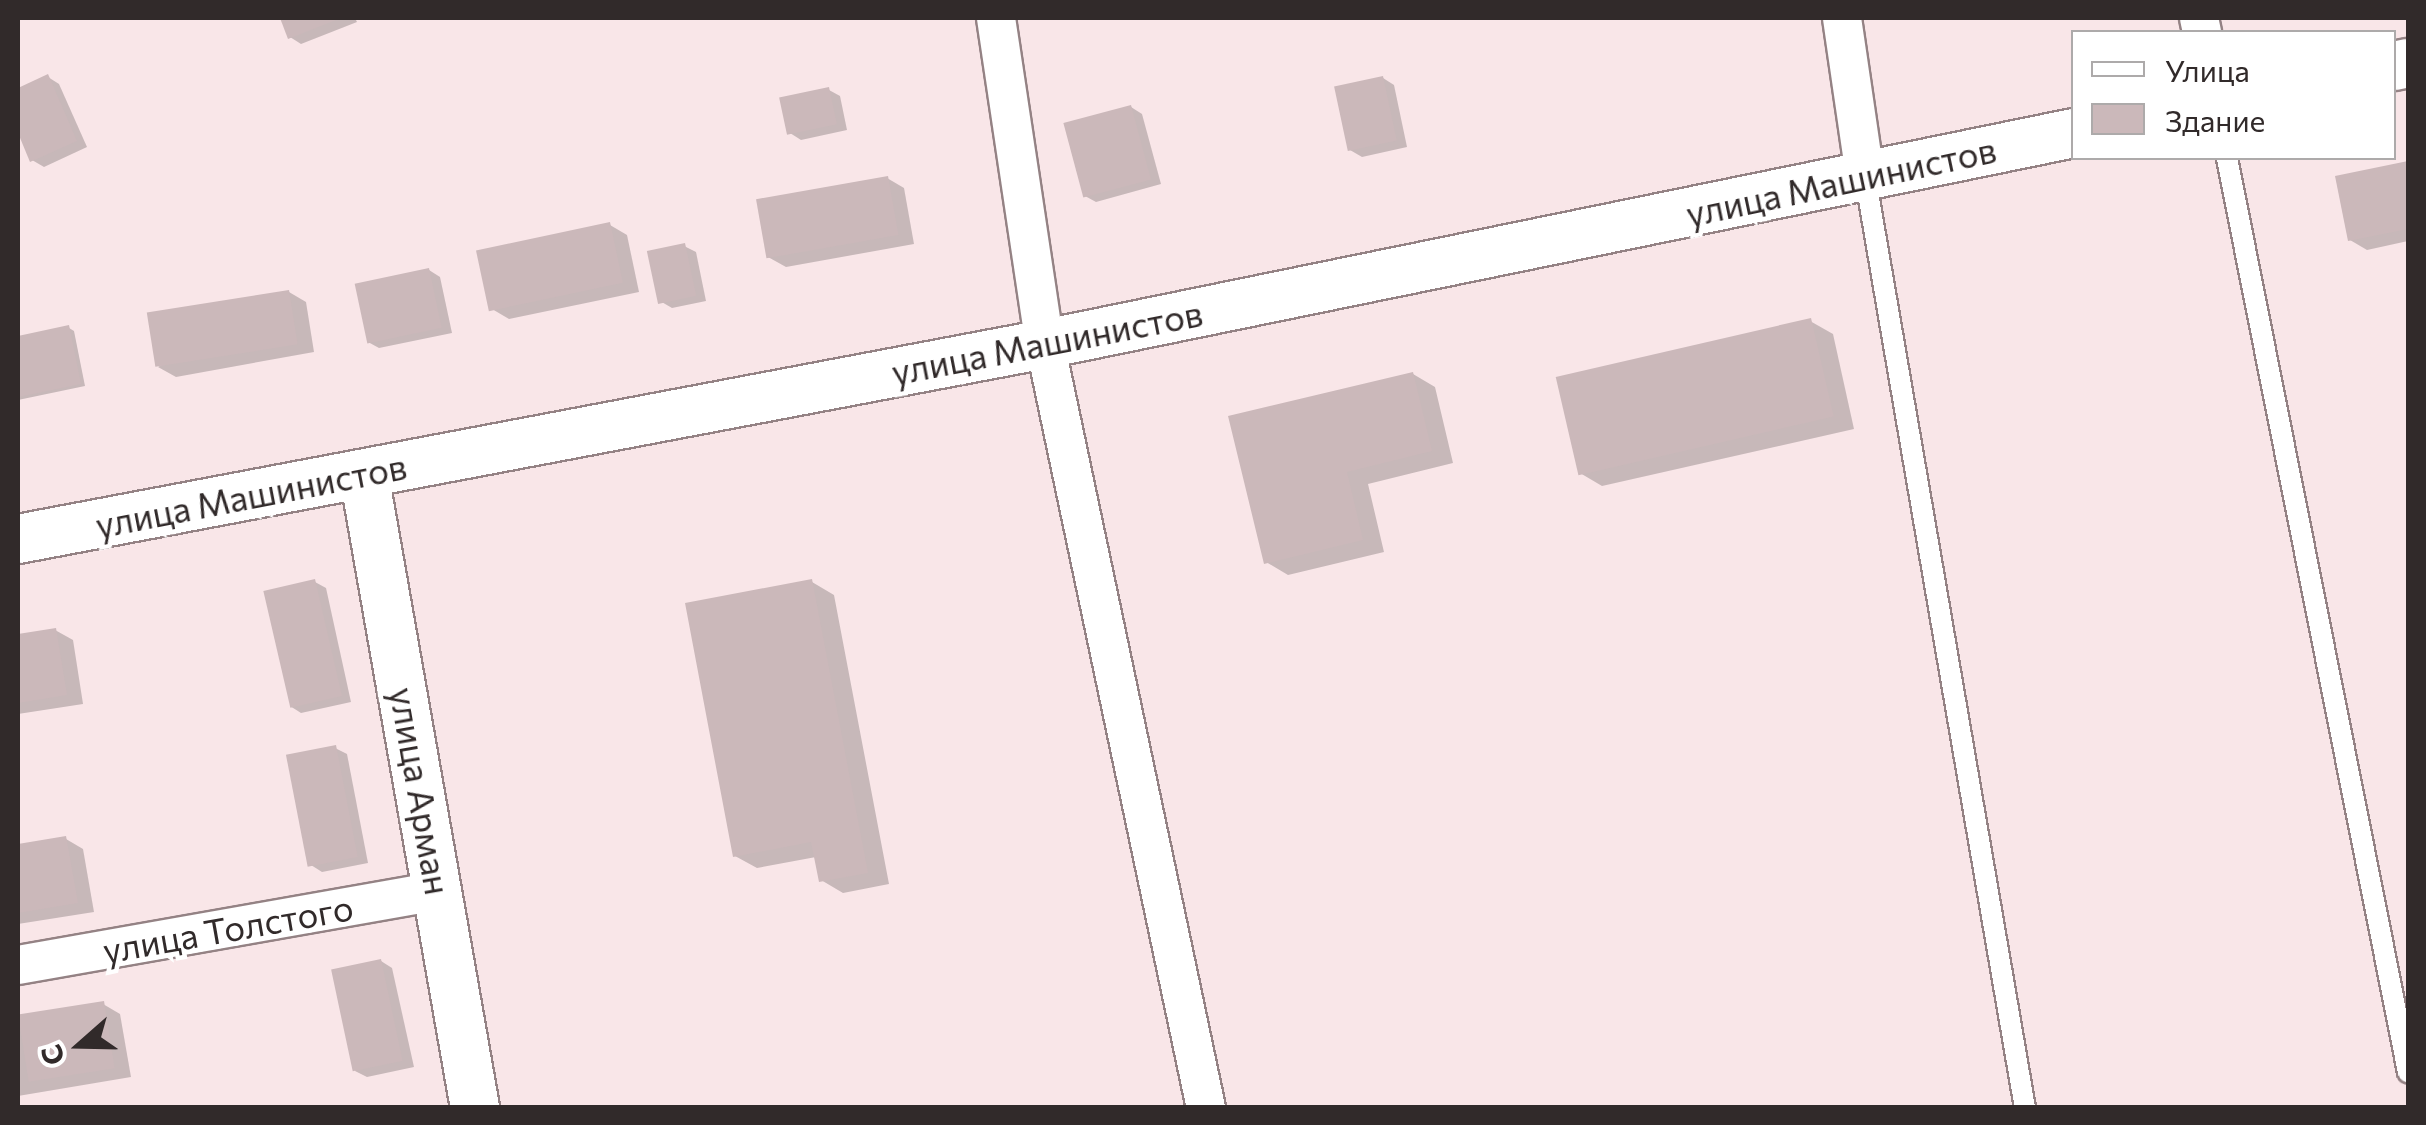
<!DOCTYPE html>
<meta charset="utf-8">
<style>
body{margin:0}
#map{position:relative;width:2426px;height:1125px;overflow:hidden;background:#f9e6e8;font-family:Commissioner,sans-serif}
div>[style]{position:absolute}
.shadow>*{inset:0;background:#0003}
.building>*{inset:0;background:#cbb8ba;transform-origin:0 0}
.roads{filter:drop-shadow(2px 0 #948284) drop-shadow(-2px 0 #948284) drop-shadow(0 2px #948284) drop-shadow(0 -2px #948284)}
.service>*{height:20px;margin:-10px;padding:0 10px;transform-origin:10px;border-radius:10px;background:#fff}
.minor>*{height:38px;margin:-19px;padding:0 19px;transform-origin:19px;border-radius:19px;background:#fff}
.tertiary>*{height:48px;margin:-24px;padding:0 24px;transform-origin:24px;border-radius:24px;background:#fff}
span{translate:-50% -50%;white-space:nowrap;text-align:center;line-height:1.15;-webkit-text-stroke:9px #fff;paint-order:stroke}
.street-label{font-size:35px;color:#312a2a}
.frame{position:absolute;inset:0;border:20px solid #312a2a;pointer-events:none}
.legend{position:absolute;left:2071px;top:30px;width:325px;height:130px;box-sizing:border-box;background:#fff;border:2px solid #adaaaa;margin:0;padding:12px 18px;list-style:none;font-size:30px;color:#312a2a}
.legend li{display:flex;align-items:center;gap:20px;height:50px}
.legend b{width:50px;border:2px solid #adaaaa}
.north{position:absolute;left:30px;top:995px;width:100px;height:100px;-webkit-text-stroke:8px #fff;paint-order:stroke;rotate:250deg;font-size:28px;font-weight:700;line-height:40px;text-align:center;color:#312a2a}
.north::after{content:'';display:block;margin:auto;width:35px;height:45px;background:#312a2a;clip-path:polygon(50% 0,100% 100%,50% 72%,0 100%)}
</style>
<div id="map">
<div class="shadow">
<i style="clip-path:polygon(283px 18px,355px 18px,357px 22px,301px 44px,290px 37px)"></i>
<i style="clip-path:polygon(48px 77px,59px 84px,87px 147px,44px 167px,32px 160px,18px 126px,18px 90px)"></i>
<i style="clip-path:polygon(1383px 78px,1394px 85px,1407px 147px,1362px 157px,1350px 150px)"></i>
<i style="clip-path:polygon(829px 90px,840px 96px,847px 130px,801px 140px,790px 133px)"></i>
<i style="clip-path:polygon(1131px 107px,1142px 114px,1161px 184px,1096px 202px,1085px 196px)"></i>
<i style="clip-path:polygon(2408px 163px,2408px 241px,2367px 250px,2350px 240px,2338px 178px)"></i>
<i style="clip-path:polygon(887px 178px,904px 188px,914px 244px,786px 267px,768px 257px)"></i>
<i style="clip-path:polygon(610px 225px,627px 235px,639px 292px,509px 319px,492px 309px)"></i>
<i style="clip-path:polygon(684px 246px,696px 252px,706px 301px,672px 308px,660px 301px)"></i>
<i style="clip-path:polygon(429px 270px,440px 277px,452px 333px,379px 348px,368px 342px)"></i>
<i style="clip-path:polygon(289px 292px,306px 302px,314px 352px,176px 377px,158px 367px)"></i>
<i style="clip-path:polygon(1810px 321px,1833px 334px,1854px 429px,1602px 486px,1580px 473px)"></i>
<i style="clip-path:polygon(69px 328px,74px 331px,85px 386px,18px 400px,18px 338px)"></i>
<i style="clip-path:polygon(1413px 374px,1435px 387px,1453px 463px,1368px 484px,1384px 552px,1288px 575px,1266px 562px)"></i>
<i style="clip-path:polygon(315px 582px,326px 588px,351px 702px,301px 713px,290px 706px)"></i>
<i style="clip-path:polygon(812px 582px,834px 595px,889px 884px,843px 893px,821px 880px,816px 857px,757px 868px,735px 856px)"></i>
<i style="clip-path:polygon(55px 630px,73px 640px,83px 704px,18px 714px,18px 637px)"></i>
<i style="clip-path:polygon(335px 748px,347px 754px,368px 863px,322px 872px,311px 865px)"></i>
<i style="clip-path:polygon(66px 839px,83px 849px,94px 912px,18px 924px,18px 847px)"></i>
<i style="clip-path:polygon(381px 961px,392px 968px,414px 1067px,367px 1077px,355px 1071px)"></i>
<i style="clip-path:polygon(103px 1004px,120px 1014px,131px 1077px,18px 1096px,18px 1018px)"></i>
</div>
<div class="building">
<i style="clip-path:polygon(280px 18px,341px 18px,288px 39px)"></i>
<i style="clip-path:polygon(48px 74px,77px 141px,30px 162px,18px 133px,18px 88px)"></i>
<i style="left:1383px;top:76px;width:66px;height:50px;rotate:78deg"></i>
<i style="left:829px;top:87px;width:38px;height:51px;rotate:78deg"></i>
<i style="left:1131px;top:105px;width:77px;height:70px;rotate:75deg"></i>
<i style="clip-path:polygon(2408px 161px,2408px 229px,2348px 241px,2335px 176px)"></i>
<i style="left:888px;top:176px;width:60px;height:134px;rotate:80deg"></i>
<i style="left:610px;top:222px;width:62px;height:137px;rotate:78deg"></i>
<i style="left:685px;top:243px;width:54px;height:39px;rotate:78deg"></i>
<i style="left:429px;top:268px;width:61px;height:76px;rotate:78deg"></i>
<i style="left:289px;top:290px;width:55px;height:144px;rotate:81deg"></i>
<i style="left:1811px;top:318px;width:101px;height:262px;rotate:77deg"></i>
<i style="clip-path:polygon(69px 325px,81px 384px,18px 397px,18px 336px)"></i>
<i style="clip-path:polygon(1413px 372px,1432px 451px,1347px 472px,1363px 540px,1264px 564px,1228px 416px)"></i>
<i style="left:315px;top:579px;width:120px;height:53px;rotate:77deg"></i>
<i style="clip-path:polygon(812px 579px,868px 873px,819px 882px,811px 842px,733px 857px,685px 603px)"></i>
<i style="clip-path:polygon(56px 628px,67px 695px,18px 703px,18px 634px)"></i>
<i style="left:336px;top:745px;width:114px;height:51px;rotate:79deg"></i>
<i style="clip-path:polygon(66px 836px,78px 903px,18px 913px,18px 844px)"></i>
<i style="left:381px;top:959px;width:104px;height:51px;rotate:78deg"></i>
<i style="left:104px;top:1001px;width:68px;height:87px;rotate:81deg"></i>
</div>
<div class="roads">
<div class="service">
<i style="left:2227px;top:158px;width:932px;rotate:78.8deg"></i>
<i style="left:1865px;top:176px;width:946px;rotate:80.26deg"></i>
</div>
<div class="minor">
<i style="left:996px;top:18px;width:330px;rotate:81.5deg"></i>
<i style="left:1045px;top:344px;width:781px;rotate:78.1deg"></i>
<i style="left:1842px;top:18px;width:160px;rotate:81.7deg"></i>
<i style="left:2199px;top:18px;width:14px;rotate:78deg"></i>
<i style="left:18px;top:965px;width:427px;rotate:-10deg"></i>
</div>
<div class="tertiary">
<i style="left:2394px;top:66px;width:14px;rotate:-12deg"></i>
<i style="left:364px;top:475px;width:643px;rotate:80.05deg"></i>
<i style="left:18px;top:539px;width:1045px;rotate:-10.75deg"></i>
<i style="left:1045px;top:344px;width:1050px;rotate:-11.59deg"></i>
</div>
</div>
<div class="street-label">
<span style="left:1841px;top:181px;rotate:-12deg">улица Машинистов</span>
<span style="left:1047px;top:342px;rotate:-11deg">улица Машинистов</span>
<span style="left:251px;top:495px;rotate:-11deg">улица Машинистов</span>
<span style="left:421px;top:791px;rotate:80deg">улица Арман</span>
<span style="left:228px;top:928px;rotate:-10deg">улица Толстого</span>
</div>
<div class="frame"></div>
<ul class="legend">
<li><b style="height:12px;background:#fff"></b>Улица</li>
<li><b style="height:28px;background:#cbb8ba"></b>Здание</li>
</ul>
<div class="north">С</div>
</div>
